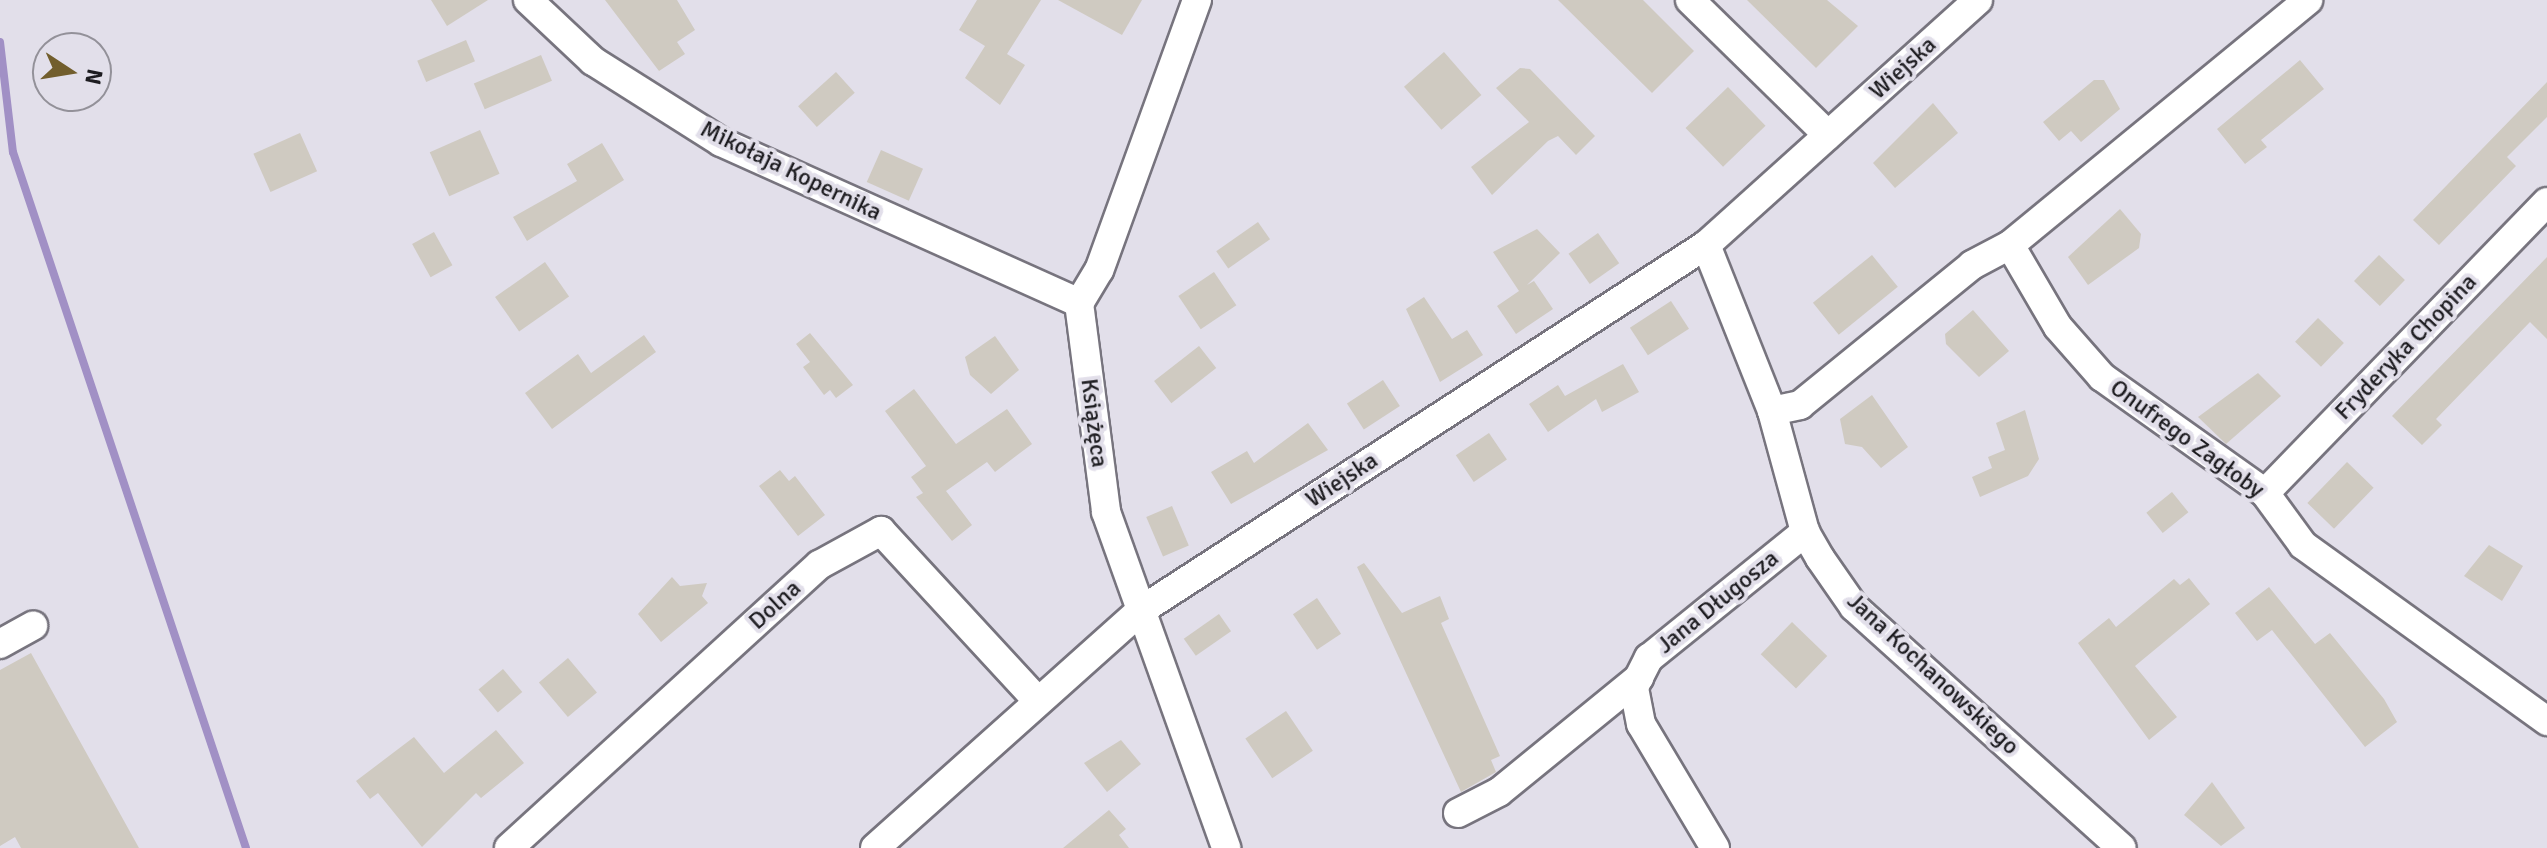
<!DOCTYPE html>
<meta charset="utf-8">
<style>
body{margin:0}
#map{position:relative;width:2547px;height:848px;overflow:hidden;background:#e2dfea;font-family:Signika,sans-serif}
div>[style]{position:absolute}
.stream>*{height:8px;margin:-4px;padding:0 4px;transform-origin:4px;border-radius:4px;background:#a190c5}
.building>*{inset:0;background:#cfcac1;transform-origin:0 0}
.roads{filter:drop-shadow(2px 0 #77747e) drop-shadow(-2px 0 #77747e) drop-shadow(0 2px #77747e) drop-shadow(0 -2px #77747e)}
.minor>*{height:28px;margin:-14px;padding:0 14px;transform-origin:14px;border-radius:14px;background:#fff}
span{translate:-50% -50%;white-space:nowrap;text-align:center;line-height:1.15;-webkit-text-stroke:8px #e2dfea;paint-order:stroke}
.street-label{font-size:24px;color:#1d1c20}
.north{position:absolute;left:32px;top:32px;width:80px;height:80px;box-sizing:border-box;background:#e2dfea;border:2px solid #939199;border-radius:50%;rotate:102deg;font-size:22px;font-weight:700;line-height:32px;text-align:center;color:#1d1c20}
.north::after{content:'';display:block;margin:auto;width:28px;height:36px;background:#725e2d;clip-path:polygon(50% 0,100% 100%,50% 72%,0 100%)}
</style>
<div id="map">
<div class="stream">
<i style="left:0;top:42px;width:111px;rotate:83.3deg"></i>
<i style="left:13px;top:152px;width:734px;rotate:71.49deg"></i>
</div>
<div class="building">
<i style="clip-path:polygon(431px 0,488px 0,447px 26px)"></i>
<i style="clip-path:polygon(605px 0,677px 0,695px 30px,677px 42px,685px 54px,659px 71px)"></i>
<i style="clip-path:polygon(977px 0,1041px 0,1007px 54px,1025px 65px,1000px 105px,965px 78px,985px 46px,959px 30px)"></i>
<i style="clip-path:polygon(1058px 0,1142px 0,1122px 35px)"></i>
<i style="clip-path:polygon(1558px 0,1643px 0,1694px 51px,1652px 93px)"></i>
<i style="clip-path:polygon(1747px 0,1827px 0,1858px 26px,1816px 68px)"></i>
<i style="left:466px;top:40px;width:23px;height:53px;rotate:67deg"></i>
<i style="left:1444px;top:52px;width:57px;height:53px;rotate:49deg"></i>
<i style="left:541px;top:55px;width:28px;height:73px;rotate:67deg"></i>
<i style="clip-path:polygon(2300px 60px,2324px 89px,2261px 140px,2267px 147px,2245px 164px,2217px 129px)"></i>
<i style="clip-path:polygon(1520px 68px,1530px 69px,1595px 136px,1576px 155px,1558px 136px,1548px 141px,1492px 195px,1471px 167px,1529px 122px,1496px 88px)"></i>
<i style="left:836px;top:72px;width:28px;height:51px;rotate:48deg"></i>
<i style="clip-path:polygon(2094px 80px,2104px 80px,2120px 109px,2081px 142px,2071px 131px,2059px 141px,2043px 122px)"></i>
<i style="clip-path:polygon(2547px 82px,2547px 117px,2507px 157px,2516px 166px,2439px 245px,2413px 220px)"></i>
<i style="left:1728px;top:87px;width:54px;height:59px;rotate:46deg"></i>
<i style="clip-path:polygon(1933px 103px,1958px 133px,1895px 188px,1873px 163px)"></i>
<i style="left:480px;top:130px;width:48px;height:55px;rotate:66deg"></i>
<i style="left:300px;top:133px;width:42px;height:51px;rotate:66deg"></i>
<i style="clip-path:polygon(602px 143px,624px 180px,527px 241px,513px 217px,577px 181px,567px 164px)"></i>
<i style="left:881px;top:150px;width:46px;height:35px;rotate:24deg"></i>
<i style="clip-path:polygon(2120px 209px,2141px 234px,2139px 248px,2088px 285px,2068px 257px)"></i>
<i style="left:1258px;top:222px;width:21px;height:51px;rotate:55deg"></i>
<i style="clip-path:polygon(1537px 229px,1560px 253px,1527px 285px,1534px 281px,1553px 309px,1516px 334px,1497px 306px,1519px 291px,1493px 252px)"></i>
<i style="left:434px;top:232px;width:38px;height:25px;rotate:61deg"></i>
<i style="left:1598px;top:233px;width:37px;height:36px;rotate:55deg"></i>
<i style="left:1872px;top:255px;width:41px;height:76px;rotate:51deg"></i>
<i style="left:2379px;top:255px;width:36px;height:36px;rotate:44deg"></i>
<i style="clip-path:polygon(2547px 257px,2547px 339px,2530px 322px,2436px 419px,2442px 425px,2422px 445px,2392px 416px)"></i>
<i style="left:545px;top:262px;width:42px;height:61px;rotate:55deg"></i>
<i style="left:1214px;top:272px;width:40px;height:43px;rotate:56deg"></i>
<i style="clip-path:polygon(1424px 297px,1452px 339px,1467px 330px,1483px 355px,1440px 382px,1406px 309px)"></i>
<i style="left:1671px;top:301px;width:33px;height:49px;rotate:57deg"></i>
<i style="clip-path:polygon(1973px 310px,2009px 351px,1979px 377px,1946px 344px,1945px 334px)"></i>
<i style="left:2318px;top:318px;width:36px;height:33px;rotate:44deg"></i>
<i style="clip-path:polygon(810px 333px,853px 385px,836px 398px,830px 390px,824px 395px,803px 367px,810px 362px,796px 344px)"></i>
<i style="clip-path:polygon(644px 335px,656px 352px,552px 429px,525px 393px,578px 354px,591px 373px)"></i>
<i style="clip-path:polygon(995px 336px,1019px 370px,991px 394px,970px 375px,965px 357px)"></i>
<i style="left:1199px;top:346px;width:28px;height:57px;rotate:52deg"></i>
<i style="clip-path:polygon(1623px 364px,1639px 392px,1602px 412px,1596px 399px,1548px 432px,1529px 404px,1558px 385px,1565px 396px)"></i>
<i style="clip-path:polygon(2258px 373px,2281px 396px,2226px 444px,2198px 417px)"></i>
<i style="left:1383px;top:380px;width:31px;height:43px;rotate:57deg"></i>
<i style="clip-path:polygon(914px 389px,956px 444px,1007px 409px,1032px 444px,995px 472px,987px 462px,946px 491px,972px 525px,952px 541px,916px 497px,923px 493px,911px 477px,926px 466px,885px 411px)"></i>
<i style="clip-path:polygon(1872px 395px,1908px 447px,1881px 468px,1862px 447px,1845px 444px,1840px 419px)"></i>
<i style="clip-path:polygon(2025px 410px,2039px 459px,2028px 476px,1980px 497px,1972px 477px,1992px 468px,1988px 457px,2005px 450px,1996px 423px)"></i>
<i style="clip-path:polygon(1308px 423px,1328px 450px,1231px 504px,1211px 472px,1247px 451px,1254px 463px)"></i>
<i style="left:1489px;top:433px;width:32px;height:40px;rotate:56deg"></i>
<i style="left:2347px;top:462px;width:37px;height:57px;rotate:44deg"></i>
<i style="clip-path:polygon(780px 470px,789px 481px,795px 476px,825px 515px,798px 536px,759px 486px)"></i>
<i style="left:2172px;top:492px;width:26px;height:33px;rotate:51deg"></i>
<i style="left:1172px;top:506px;width:43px;height:28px;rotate:67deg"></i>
<i style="clip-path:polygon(2489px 545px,2523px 566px,2502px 601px,2464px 576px)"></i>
<i style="clip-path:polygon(1364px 563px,1402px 613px,1440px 596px,1449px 619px,1441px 623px,1500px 756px,1491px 760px,1496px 772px,1461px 792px,1357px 567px)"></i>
<i style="clip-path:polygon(672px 577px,680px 586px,707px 583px,702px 596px,708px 603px,661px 642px,638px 614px)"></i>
<i style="clip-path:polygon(2189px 578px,2210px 604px,2135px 666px,2177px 717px,2149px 740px,2078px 643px,2109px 618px,2116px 627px,2174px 579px,2180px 585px)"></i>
<i style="clip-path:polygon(2269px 587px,2315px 644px,2330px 633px,2384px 699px,2397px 722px,2365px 747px,2272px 630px,2257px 641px,2235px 613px)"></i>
<i style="left:1317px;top:598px;width:43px;height:29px;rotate:56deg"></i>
<i style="left:1219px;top:614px;width:21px;height:43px;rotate:55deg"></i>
<i style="left:1792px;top:622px;width:49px;height:45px;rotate:44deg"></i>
<i style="clip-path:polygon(31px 653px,139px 848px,21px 848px,15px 837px,0 846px,0 670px)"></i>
<i style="left:568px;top:658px;width:45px;height:38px;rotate:50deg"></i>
<i style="left:503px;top:669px;width:30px;height:32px;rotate:50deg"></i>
<i style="left:1286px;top:711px;width:48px;height:49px;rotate:56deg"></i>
<i style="clip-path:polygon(496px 730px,524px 763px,481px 798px,476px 793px,422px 847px,378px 793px,370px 799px,356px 781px,414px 737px,444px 773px)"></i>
<i style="clip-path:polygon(1121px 740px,1141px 764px,1107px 792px,1084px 763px)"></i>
<i style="clip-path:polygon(2212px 782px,2245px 828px,2221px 846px,2184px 815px)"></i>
<i style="clip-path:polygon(1109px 810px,1126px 829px,1119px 835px,1129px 848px,1063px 848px)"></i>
</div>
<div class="roads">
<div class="minor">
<i style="left:528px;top:0;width:89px;rotate:43.2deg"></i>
<i style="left:593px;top:61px;width:151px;rotate:32.3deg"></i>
<i style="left:721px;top:142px;width:393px;rotate:24.2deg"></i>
<i style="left:1197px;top:0;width:287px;rotate:109.9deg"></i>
<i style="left:1099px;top:270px;width:39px;rotate:121deg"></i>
<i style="left:1079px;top:303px;width:211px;rotate:82.6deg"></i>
<i style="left:1106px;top:512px;width:357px;rotate:70.3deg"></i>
<i style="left:1690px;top:0;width:193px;rotate:44.4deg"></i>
<i style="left:1706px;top:245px;width:179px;rotate:68.3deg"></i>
<i style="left:1772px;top:411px;width:125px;rotate:74.7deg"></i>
<i style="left:1805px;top:532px;width:30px;rotate:60deg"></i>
<i style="left:1820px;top:558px;width:60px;rotate:55.2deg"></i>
<i style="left:1854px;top:607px;width:360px;rotate:42deg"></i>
<i style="left:2010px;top:245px;width:95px;rotate:59.7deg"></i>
<i style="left:2058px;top:327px;width:67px;rotate:48.7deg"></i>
<i style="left:2102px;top:377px;width:200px;rotate:35.4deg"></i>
<i style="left:2265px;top:493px;width:64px;rotate:53.8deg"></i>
<i style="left:2303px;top:545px;width:301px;rotate:35.8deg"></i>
<i style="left:1772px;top:411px;width:29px;rotate:-12deg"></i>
<i style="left:1800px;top:405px;width:222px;rotate:-39.1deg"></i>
<i style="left:1972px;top:265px;width:43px;rotate:-27.8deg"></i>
<i style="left:2010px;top:245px;width:386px;rotate:-39.4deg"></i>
<i style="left:2265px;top:493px;width:405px;rotate:-45.9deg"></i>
<i style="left:0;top:644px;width:38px;rotate:-29deg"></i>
<i style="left:1458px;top:813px;width:46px;rotate:-27.1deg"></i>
<i style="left:1499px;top:792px;width:181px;rotate:-39.2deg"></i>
<i style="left:509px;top:848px;width:420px;rotate:-42.4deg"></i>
<i style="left:819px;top:565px;width:71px;rotate:-28.7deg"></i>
<i style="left:881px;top:531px;width:230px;rotate:47.3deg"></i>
<i style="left:875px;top:848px;width:356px;rotate:-41.8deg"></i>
<i style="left:1140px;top:611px;width:674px;rotate:-32.89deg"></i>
<i style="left:1706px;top:245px;width:366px;rotate:-42deg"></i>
<i style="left:1715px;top:848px;width:144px;rotate:-120.8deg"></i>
<i style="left:1641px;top:724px;width:38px;rotate:-101deg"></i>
<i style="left:1634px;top:687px;width:33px;rotate:-63deg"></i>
<i style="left:1649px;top:658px;width:201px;rotate:-38.9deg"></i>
</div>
</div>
<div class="street-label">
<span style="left:1903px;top:68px;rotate:-42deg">Wiejska</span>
<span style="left:791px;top:171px;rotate:26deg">Mikołaja Kopernika</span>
<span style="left:2406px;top:347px;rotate:-46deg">Fryderyka Chopina</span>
<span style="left:1094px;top:423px;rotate:83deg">Książęca</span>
<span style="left:2187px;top:439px;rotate:36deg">Onufrego Zagłoby</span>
<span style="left:1342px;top:480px;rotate:-33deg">Wiejska</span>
<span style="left:1718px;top:602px;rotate:-39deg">Jana Długosza</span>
<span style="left:775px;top:605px;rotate:-42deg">Dolna</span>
<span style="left:1933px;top:674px;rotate:43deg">Jana Kochanowskiego</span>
</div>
<div class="north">N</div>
</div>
